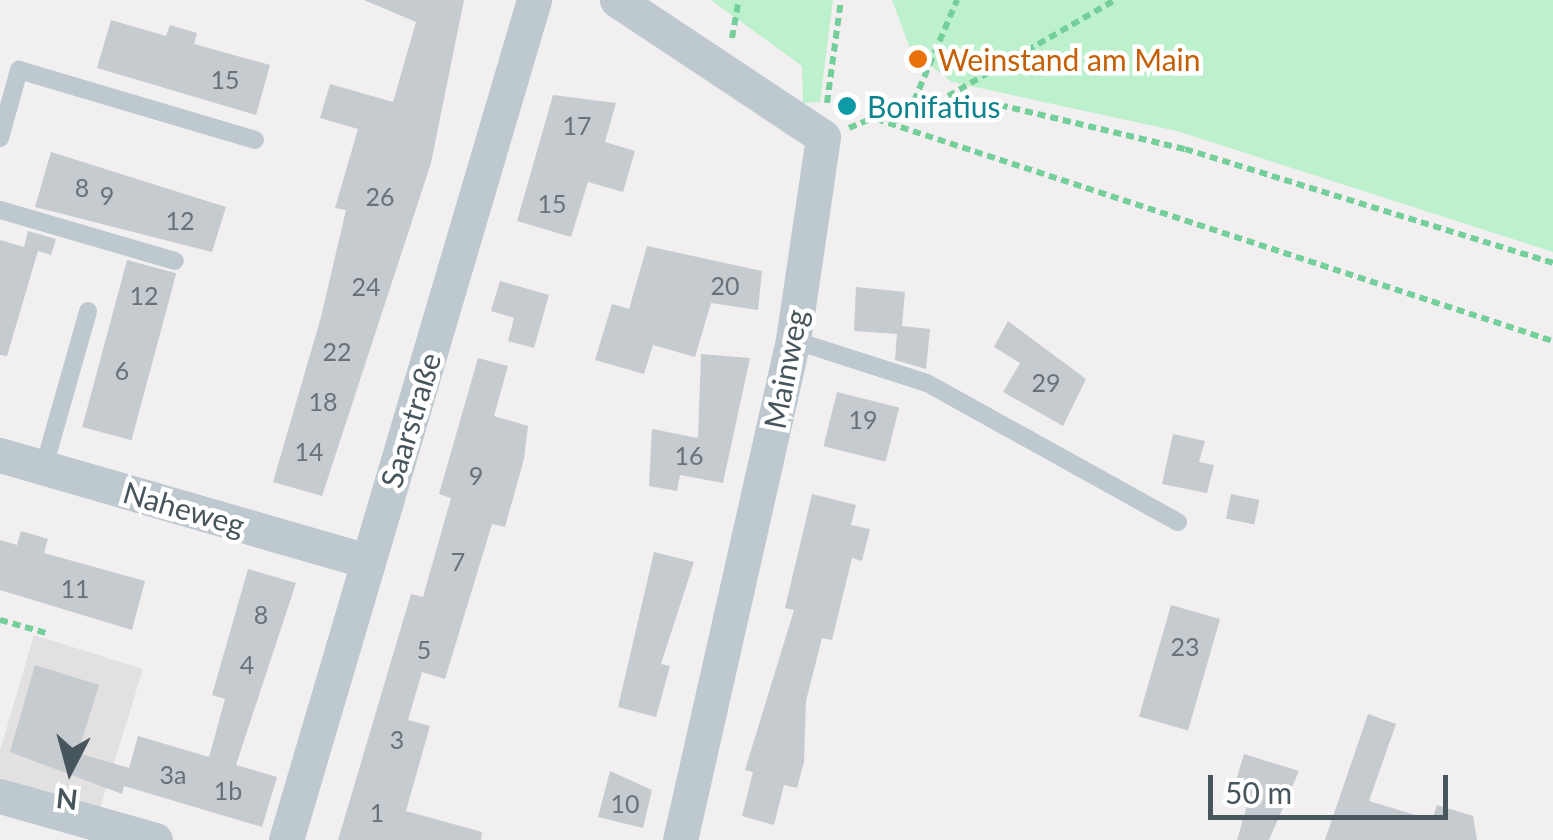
<!DOCTYPE html>
<meta charset="utf-8">
<style>
body{margin:0}
#map{position:relative;width:1553px;height:840px;overflow:hidden;background:#f2eff0;font-family:Lato,sans-serif}
div>[style]{position:absolute}
.education>*{inset:0;background:#e3e0e2}
.green>*{inset:0;background:#bdf0cd}
.building>*{inset:0;background:#c6cbcf;transform-origin:0 0}
.path>*{height:6px;margin-top:-3px;transform-origin:0;background:repeating-linear-gradient(90deg,#75cf9b 0 8px,transparent 0 13px)}
.service>*{height:18px;margin:-9px;padding:0 9px;transform-origin:9px;border-radius:9px;background:#bdc8cf}
.minor>*{height:35px;margin:-17.5px;padding:0 17.5px;transform-origin:17.5px;border-radius:17.5px;background:#bdc8cf}
.dots>*{width:28px;height:28px;translate:-50% -50%;box-sizing:border-box;border:5px solid #fff;border-radius:50%}
span{translate:-50% -50%;white-space:nowrap;text-align:center;line-height:1.15;-webkit-text-stroke:9px #fff;paint-order:stroke}
.number-label{font-size:25px;color:#67727a}
.number-label span{-webkit-text-stroke-width:0}
.food-label{font-size:30px;color:#c56008}
.left{translate:0 -50%;text-align:left}
.culture-label{font-size:30px;color:#0d838f}
.street-label{font-size:30px;color:#47555d}
.north{position:absolute;left:20px;top:720px;width:100px;height:100px;-webkit-text-stroke:8px #fff;paint-order:stroke;rotate:186deg;font-size:28px;font-weight:700;line-height:40px;text-align:center;color:#47555d}
.north::after{content:'';display:block;margin:auto;width:35px;height:45px;background:#47555d;clip-path:polygon(50% 0,100% 100%,50% 72%,0 100%)}
.scale{position:absolute;left:1208px;top:775px;width:240px;height:45px;box-sizing:border-box;border:5px solid #47555d;border-top:0;padding-left:12px;font-size:30px;line-height:35px;white-space:nowrap;color:#47555d;-webkit-text-stroke:8px #fff;paint-order:stroke}
</style>
<div id="map">
<div class="education">
<i style="clip-path:polygon(34px 635px,143px 669px,97px 818px,0 788px,0 751px)"></i>
</div>
<div class="green">
<i style="clip-path:polygon(711px 0,833px 0,820px 102px,803px 103px,802px 66px)"></i>
<i style="clip-path:polygon(892px 0,1553px 0,1553px 252px,1177px 131px,952px 82px,911px 51px)"></i>
</div>
<div class="building">
<i style="clip-path:polygon(364px 0,464px 0,431px 163px,322px 496px,273px 482px,321px 317px,346px 210px,335px 208px,358px 129px,320px 118px,330px 84px,393px 102px,416px 22px)"></i>
<i style="clip-path:polygon(111px 20px,166px 36px,170px 25px,197px 33px,194px 44px,270px 65px,256px 115px,97px 68px)"></i>
<i style="clip-path:polygon(553px 95px,616px 103px,605px 142px,635px 151px,623px 192px,588px 182px,571px 237px,517px 221px)"></i>
<i style="clip-path:polygon(51px 152px,226px 207px,212px 252px,35px 207px)"></i>
<i style="clip-path:polygon(28px 231px,56px 239px,51px 255px,38px 251px,7px 356px,0 355px,0 240px,24px 247px)"></i>
<i style="clip-path:polygon(647px 246px,762px 271px,758px 310px,711px 303px,695px 357px,653px 345px,644px 374px,595px 360px,612px 304px,629px 309px)"></i>
<i style="left:127px;top:260px;width:51px;height:173px;rotate:15deg"></i>
<i style="clip-path:polygon(500px 281px,549px 295px,534px 348px,508px 341px,514px 318px,491px 311px)"></i>
<i style="clip-path:polygon(856px 287px,905px 292px,902px 326px,930px 329px,926px 369px,895px 360px,897px 334px,854px 331px)"></i>
<i style="clip-path:polygon(1008px 321px,1086px 379px,1063px 426px,1003px 392px,1020px 363px,994px 347px)"></i>
<i style="clip-path:polygon(701px 354px,750px 358px,723px 483px,680px 475px,677px 491px,649px 486px,652px 429px,698px 438px)"></i>
<i style="clip-path:polygon(478px 358px,508px 366px,494px 416px,528px 426px,524px 459px,505px 527px,492px 524px,445px 679px,422px 672px,408px 720px,430px 726px,406px 811px,482px 832px,481px 840px,338px 840px,411px 594px,423px 597px,451px 498px,439px 494px)"></i>
<i style="left:837px;top:392px;width:64px;height:56px;rotate:14deg"></i>
<i style="clip-path:polygon(1173px 434px,1205px 441px,1199px 462px,1214px 465px,1207px 493px,1162px 484px)"></i>
<i style="clip-path:polygon(812px 494px,856px 505px,851px 525px,870px 529px,862px 561px,852px 558px,832px 640px,822px 638px,806px 701px,804px 762px,797px 788px,784px 785px,774px 825px,742px 816px,753px 772px,745px 770px,794px 610px,785px 608px)"></i>
<i style="left:1231px;top:494px;width:29px;height:25px;rotate:12deg"></i>
<i style="clip-path:polygon(21px 531px,48px 539px,44px 553px,145px 581px,132px 630px,0 590px,0 540px,17px 545px)"></i>
<i style="clip-path:polygon(654px 552px,694px 562px,661px 664px,670px 666px,656px 717px,618px 707px)"></i>
<i style="clip-path:polygon(248px 569px,296px 583px,236px 765px,277px 777px,262px 827px,124px 786px,122px 794px,10px 752px,35px 665px,99px 685px,78px 753px,129px 768px,138px 736px,209px 757px,225px 699px,212px 695px)"></i>
<i style="left:1171px;top:605px;width:51px;height:116px;rotate:16deg"></i>
<i style="clip-path:polygon(1368px 714px,1396px 724px,1369px 801px,1432px 820px,1437px 805px,1473px 816px,1477px 840px,1325px 840px)"></i>
<i style="clip-path:polygon(1244px 754px,1299px 771px,1269px 840px,1237px 840px,1249px 799px,1232px 794px)"></i>
<i style="clip-path:polygon(610px 771px,652px 790px,643px 828px,598px 817px)"></i>
</div>
<div class="path">
<i style="left:732px;top:38px;width:39px;rotate:-80deg"></i>
<i style="left:948px;top:96px;width:193px;rotate:-29.9deg"></i>
<i style="left:914px;top:101px;width:110px;rotate:-66.9deg"></i>
<i style="left:827px;top:103px;width:104px;rotate:-82.3deg"></i>
<i style="left:876px;top:119px;width:712px;rotate:18.16deg"></i>
<i style="left:849px;top:128px;width:70px;rotate:-22.6deg"></i>
<i style="left:914px;top:101px;width:73px;rotate:0.8deg"></i>
<i style="left:987px;top:102px;width:204px;rotate:13.4deg"></i>
<i style="left:1185px;top:149px;width:385px;rotate:17.2deg"></i>
<i style="left:0;top:620px;width:51px;rotate:15.9deg"></i>
</div>
<div class="service">
<i style="left:0;top:138px;width:71px;rotate:-74.4deg"></i>
<i style="left:19px;top:70px;width:246px;rotate:16.5deg"></i>
<i style="left:0;top:210px;width:182px;rotate:16.2deg"></i>
<i style="left:793px;top:340px;width:141px;rotate:17.8deg"></i>
<i style="left:927px;top:383px;width:287px;rotate:29deg"></i>
<i style="left:44px;top:467px;width:162px;rotate:-74.2deg"></i>
</div>
<div class="minor">
<i style="left:617px;top:0;width:247px;rotate:33.6deg"></i>
<i style="left:823px;top:137px;width:205px;rotate:98.4deg"></i>
<i style="left:793px;top:340px;width:513px;rotate:102.73deg"></i>
<i style="left:0;top:455px;width:383px;rotate:16.1deg"></i>
<i style="left:0;top:796px;width:161px;rotate:15.8deg"></i>
<i style="left:286px;top:840px;width:876px;rotate:-73.55deg"></i>
</div>
<div class="dots">
<i style="left:918px;top:59px;background:#e8710a"></i>
<i style="left:847px;top:106px;background:#0f9aa8"></i>
</div>
<div class="number-label">
<span style="left:225px;top:79px">15</span>
<span style="left:577px;top:125px">17</span>
<span style="left:82px;top:187px">8</span>
<span style="left:107px;top:195px">9</span>
<span style="left:380px;top:196px">26</span>
<span style="left:552px;top:203px">15</span>
<span style="left:180px;top:220px">12</span>
<span style="left:725px;top:285px">20</span>
<span style="left:366px;top:286px">24</span>
<span style="left:144px;top:295px">12</span>
<span style="left:337px;top:351px">22</span>
<span style="left:122px;top:370px">6</span>
<span style="left:1046px;top:382px">29</span>
<span style="left:323px;top:401px">18</span>
<span style="left:863px;top:419px">19</span>
<span style="left:309px;top:451px">14</span>
<span style="left:689px;top:455px">16</span>
<span style="left:476px;top:475px">9</span>
<span style="left:458px;top:561px">7</span>
<span style="left:75px;top:588px">11</span>
<span style="left:261px;top:614px">8</span>
<span style="left:1185px;top:646px">23</span>
<span style="left:424px;top:649px">5</span>
<span style="left:247px;top:664px">4</span>
<span style="left:397px;top:739px">3</span>
<span style="left:173px;top:774px">3a</span>
<span style="left:228px;top:790px">1b</span>
<span style="left:625px;top:803px">10</span>
<span style="left:377px;top:812px">1</span>
</div>
<div class="food-label">
<span class="left" style="left:938px;top:59px">Weinstand am Main</span>
</div>
<div class="culture-label">
<span class="left" style="left:867px;top:106px">Bonifatius</span>
</div>
<div class="street-label">
<span style="left:785px;top:369px;rotate:-79deg">Mainweg</span>
<span style="left:410px;top:420px;rotate:-73deg">Saarstraße</span>
<span style="left:184px;top:508px;rotate:16deg">Naheweg</span>
</div>
<div class="north">N</div>
<div class="scale">50 m</div>
</div>
